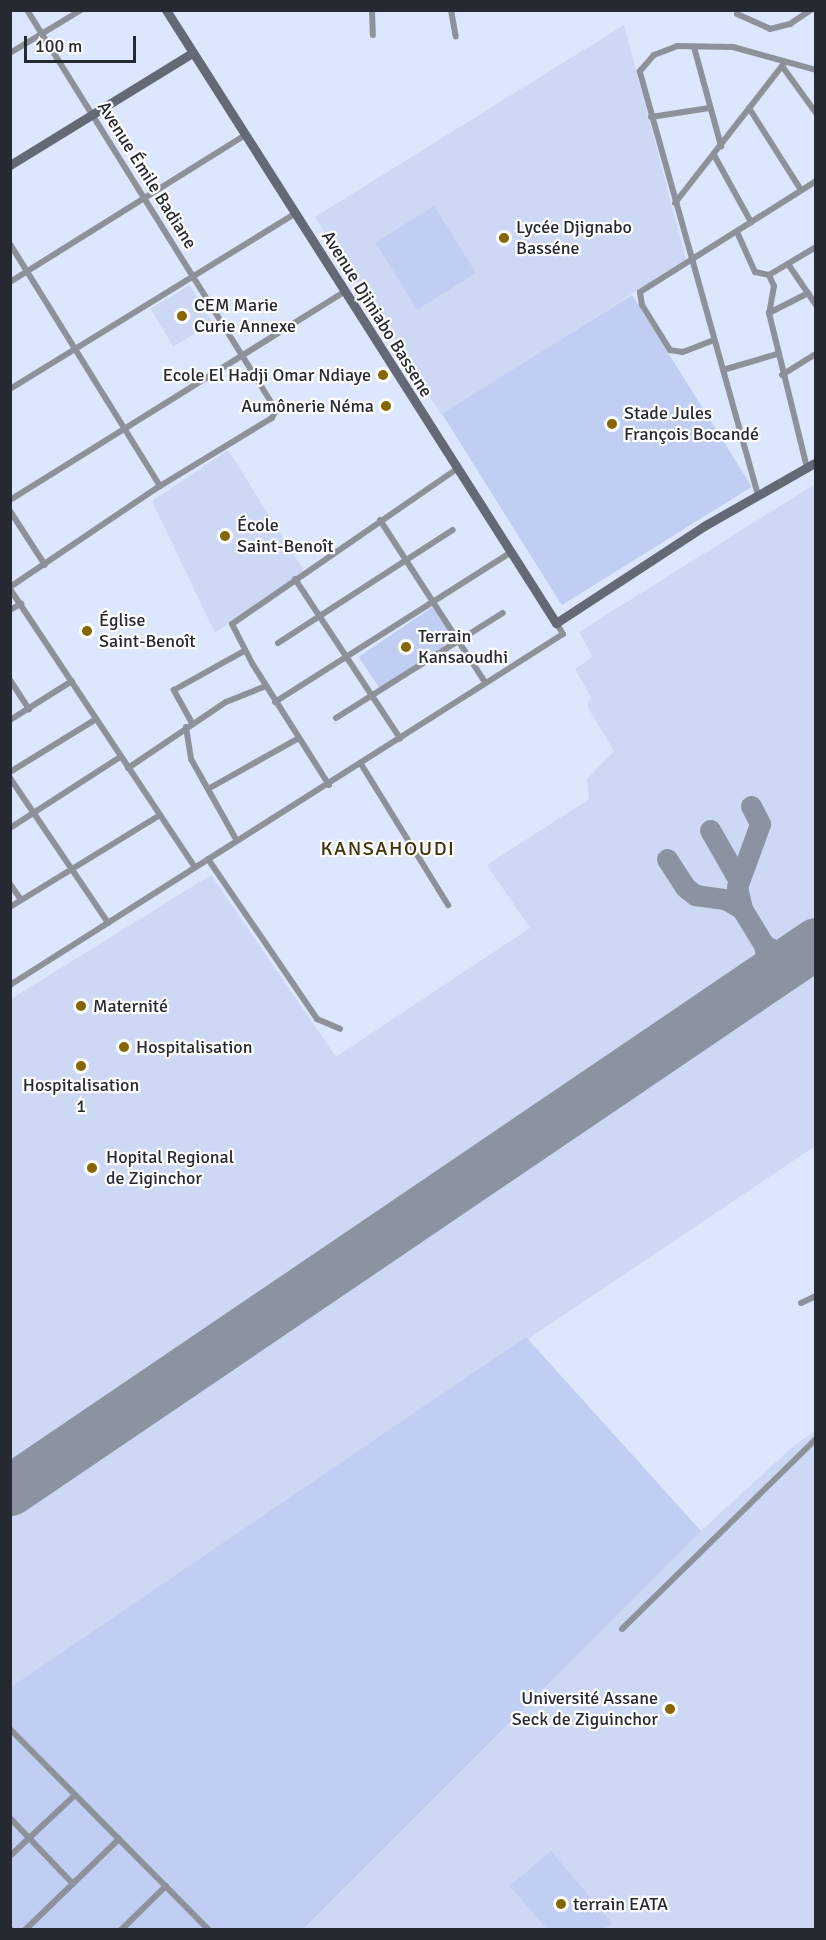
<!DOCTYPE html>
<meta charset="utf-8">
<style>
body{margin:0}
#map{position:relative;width:826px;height:1940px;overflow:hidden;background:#dce6fc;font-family:Signika,sans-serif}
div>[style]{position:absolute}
.built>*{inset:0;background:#ccd8f4;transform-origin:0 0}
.green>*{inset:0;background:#bfcef2;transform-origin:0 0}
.taxiway>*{height:21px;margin:-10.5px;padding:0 10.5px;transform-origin:10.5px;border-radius:10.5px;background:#8b92a2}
.runway>*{height:51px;margin:-25.5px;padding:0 25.5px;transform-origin:25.5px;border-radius:25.5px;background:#8b92a2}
.minor>*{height:6px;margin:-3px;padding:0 3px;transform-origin:3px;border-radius:3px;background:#8d919a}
.secondary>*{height:9px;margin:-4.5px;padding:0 4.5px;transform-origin:4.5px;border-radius:4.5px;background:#646976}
.dots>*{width:16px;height:16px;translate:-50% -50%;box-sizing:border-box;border:3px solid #fff;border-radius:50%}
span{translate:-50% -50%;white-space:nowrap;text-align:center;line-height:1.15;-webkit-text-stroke:4.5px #fff;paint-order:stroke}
.street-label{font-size:18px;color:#252931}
.poi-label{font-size:18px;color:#252931}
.left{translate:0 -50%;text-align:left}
.right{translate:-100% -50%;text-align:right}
.neighbourhood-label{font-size:20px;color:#423209;letter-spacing:1.5px}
.frame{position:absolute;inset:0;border:12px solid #252931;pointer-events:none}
.scale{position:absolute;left:24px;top:36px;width:112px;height:27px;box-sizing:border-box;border:3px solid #252931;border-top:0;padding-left:8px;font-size:18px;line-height:21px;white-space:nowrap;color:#252931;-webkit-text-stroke:4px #fff;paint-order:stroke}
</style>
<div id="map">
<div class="built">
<i style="clip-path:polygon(624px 25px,686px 259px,442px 416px,315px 217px)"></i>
<i style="left:190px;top:285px;width:44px;height:46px;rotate:59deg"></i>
<i style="clip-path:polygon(228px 450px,304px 571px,215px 633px,152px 501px)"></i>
<i style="clip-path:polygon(815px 484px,815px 1146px,11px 1687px,11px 999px,211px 875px,336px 1057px,530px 928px,487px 865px,589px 799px,587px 779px,614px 751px,587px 706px,591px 697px,575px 669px,593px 657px,579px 632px)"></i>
<i style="clip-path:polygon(815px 1431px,815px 1929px,304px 1930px,701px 1531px,791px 1448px)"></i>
</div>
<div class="green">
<i style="left:434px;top:206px;width:79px;height:69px;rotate:58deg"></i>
<i style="left:632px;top:295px;width:226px;height:224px;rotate:58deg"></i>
<i style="left:434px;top:606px;width:40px;height:91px;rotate:56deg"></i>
<i style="clip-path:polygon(526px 1337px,701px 1531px,304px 1929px,11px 1930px,11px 1687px)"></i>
<i style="clip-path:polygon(551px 1851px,612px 1923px,604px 1929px,547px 1929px,510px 1886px)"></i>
</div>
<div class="taxiway">
<i style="left:751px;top:806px;width:20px;rotate:63deg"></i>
<i style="left:760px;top:824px;width:67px;rotate:110.1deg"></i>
<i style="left:737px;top:887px;width:23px;rotate:77deg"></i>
<i style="left:742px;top:909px;width:42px;rotate:58.6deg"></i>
<i style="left:764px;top:945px;width:15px;rotate:79deg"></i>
<i style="left:767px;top:960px;width:23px;rotate:110deg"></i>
<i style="left:710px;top:830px;width:56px;rotate:60.3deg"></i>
<i style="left:667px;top:859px;width:33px;rotate:57deg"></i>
<i style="left:685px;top:887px;width:13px;rotate:39deg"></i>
<i style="left:695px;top:895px;width:30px;rotate:8deg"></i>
<i style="left:725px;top:899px;width:20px;rotate:30deg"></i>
<i style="left:764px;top:945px;width:18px;rotate:29deg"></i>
<i style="left:780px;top:954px;width:23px;rotate:-5deg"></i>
</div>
<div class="runway">
<i style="left:10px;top:1490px;width:974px;rotate:-34.16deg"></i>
</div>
<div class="minor">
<i style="left:372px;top:10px;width:25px;rotate:88deg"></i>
<i style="left:451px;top:10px;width:27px;rotate:80deg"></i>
<i style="left:737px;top:14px;width:36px;rotate:24deg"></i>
<i style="left:770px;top:29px;width:21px;rotate:-14deg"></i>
<i style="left:790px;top:24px;width:25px;rotate:-34deg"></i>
<i style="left:694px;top:47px;width:103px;rotate:74.7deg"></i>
<i style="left:10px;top:53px;width:83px;rotate:-31.2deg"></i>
<i style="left:782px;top:66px;width:58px;rotate:54.1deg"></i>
<i style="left:749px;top:108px;width:97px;rotate:57.6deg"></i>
<i style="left:651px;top:117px;width:59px;rotate:-8.8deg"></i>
<i style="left:714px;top:155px;width:77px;rotate:61.1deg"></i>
<i style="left:675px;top:203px;width:179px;rotate:-52deg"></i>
<i style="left:737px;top:232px;width:44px;rotate:65.8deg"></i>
<i style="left:755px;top:272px;width:14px;rotate:12deg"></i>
<i style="left:769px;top:275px;width:12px;rotate:66deg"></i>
<i style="left:774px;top:286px;width:27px;rotate:100deg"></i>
<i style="left:769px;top:313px;width:160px;rotate:76.2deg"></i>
<i style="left:10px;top:244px;width:285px;rotate:58.2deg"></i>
<i style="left:788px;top:264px;width:50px;rotate:55.7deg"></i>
<i style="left:769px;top:275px;width:55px;rotate:-30.8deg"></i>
<i style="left:10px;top:282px;width:276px;rotate:-32deg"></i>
<i style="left:769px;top:313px;width:44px;rotate:-27.1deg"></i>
<i style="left:714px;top:340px;width:34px;rotate:159deg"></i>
<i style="left:682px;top:352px;width:12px;rotate:-171deg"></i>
<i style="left:670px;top:350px;width:53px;rotate:-121.9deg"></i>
<i style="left:642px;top:305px;width:13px;rotate:-99deg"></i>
<i style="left:640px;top:292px;width:208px;rotate:-32.2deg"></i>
<i style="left:723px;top:370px;width:56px;rotate:-16.5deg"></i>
<i style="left:782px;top:375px;width:40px;rotate:-32deg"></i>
<i style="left:10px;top:389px;width:334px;rotate:-31.6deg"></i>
<i style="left:758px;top:495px;width:440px;rotate:-105.6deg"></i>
<i style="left:640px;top:71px;width:21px;rotate:-49deg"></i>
<i style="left:654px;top:55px;width:25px;rotate:-21deg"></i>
<i style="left:677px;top:46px;width:56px;rotate:1deg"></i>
<i style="left:733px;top:47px;width:86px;rotate:15.5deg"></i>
<i style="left:10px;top:500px;width:393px;rotate:-31.9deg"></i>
<i style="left:10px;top:511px;width:64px;rotate:57.1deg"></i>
<i style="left:380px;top:520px;width:192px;rotate:57.1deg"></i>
<i style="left:295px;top:579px;width:191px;rotate:56.6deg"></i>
<i style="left:10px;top:587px;width:181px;rotate:-34deg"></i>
<i style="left:160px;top:486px;width:131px;rotate:-31.3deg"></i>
<i style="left:272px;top:418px;width:9px;rotate:-63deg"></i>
<i style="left:276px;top:410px;width:471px;rotate:-121.9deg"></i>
<i style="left:10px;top:589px;width:334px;rotate:56.4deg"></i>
<i style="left:10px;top:610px;width:13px;rotate:-29deg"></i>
<i style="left:278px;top:643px;width:208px;rotate:-32.9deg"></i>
<i style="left:10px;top:680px;width:35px;rotate:57deg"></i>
<i style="left:275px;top:702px;width:278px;rotate:-32.4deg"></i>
<i style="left:336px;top:718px;width:197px;rotate:-32.2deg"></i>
<i style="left:10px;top:720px;width:73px;rotate:-32.2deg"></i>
<i style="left:192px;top:723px;width:38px;rotate:-119deg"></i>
<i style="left:174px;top:690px;width:80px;rotate:-29.1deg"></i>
<i style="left:186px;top:727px;width:32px;rotate:81deg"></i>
<i style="left:191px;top:759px;width:94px;rotate:60.7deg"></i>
<i style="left:361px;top:764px;width:166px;rotate:58.3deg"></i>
<i style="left:128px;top:768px;width:118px;rotate:-34deg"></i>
<i style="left:226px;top:702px;width:43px;rotate:-21.8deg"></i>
<i style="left:10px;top:772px;width:101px;rotate:-31.6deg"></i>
<i style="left:10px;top:778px;width:175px;rotate:55.9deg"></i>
<i style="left:329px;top:785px;width:142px;rotate:-122.3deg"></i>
<i style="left:253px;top:665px;width:46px;rotate:-117.1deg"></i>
<i style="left:232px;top:624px;width:271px;rotate:-34.6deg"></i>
<i style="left:208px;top:789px;width:104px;rotate:-29.3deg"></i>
<i style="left:10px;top:828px;width:131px;rotate:-32.8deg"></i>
<i style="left:208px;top:859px;width:194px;rotate:55.7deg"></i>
<i style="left:317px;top:1019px;width:25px;rotate:23deg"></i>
<i style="left:10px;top:884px;width:19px;rotate:55deg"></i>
<i style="left:10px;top:907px;width:176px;rotate:-31.5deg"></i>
<i style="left:10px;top:985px;width:655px;rotate:-32.4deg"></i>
<i style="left:563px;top:634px;width:13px;rotate:-122deg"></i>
<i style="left:801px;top:1303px;width:17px;rotate:-25deg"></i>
<i style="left:622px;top:1629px;width:272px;rotate:-44.4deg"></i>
<i style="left:10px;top:1729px;width:283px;rotate:45.3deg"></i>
<i style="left:10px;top:1818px;width:91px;rotate:46.3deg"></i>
<i style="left:10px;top:1856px;width:89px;rotate:-43.2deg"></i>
<i style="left:10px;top:1929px;width:1px;rotate:45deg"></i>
<i style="left:25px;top:1930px;width:131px;rotate:-44.1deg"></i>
<i style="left:121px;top:1930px;width:63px;rotate:-44.4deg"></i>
</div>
<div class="secondary">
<i style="left:166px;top:10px;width:727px;rotate:57.53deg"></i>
<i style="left:556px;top:623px;width:177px;rotate:-33.2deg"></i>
<i style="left:704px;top:526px;width:129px;rotate:-29.7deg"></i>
<i style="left:10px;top:165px;width:214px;rotate:-31.6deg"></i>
</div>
<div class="dots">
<i style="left:504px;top:238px;background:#866600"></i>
<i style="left:182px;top:316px;background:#866600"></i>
<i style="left:383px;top:375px;background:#866600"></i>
<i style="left:386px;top:406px;background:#866600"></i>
<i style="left:612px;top:424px;background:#866600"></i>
<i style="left:225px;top:536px;background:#866600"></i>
<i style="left:87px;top:631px;background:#866600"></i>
<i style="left:406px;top:647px;background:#866600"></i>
<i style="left:81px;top:1006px;background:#866600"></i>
<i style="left:124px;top:1047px;background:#866600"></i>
<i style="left:81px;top:1066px;background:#866600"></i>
<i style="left:92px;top:1168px;background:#866600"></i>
<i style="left:670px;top:1709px;background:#866600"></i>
<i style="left:561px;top:1904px;background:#866600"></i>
</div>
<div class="street-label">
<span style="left:147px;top:175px;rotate:58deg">Avenue Émile Badiane</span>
<span style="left:377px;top:314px;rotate:58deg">Avenue Djiniabo Bassene</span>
</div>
<div class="poi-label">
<span class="left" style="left:516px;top:238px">Lycée Djignabo<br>Basséne</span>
<span class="left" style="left:194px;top:316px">CEM Marie<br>Curie Annexe</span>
<span class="right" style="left:371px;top:375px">Ecole El Hadji Omar Ndiaye</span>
<span class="right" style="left:374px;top:406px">Aumônerie Néma</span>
<span class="left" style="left:624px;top:424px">Stade Jules<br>François Bocandé</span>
<span class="left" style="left:237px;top:536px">École<br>Saint-Benoît</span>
<span class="left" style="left:99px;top:631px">Église<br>Saint-Benoît</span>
<span class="left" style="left:418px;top:647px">Terrain<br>Kansaoudhi</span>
<span class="left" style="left:93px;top:1006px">Maternité</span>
<span class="left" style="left:136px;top:1047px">Hospitalisation</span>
<span style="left:81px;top:1096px">Hospitalisation<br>1</span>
<span class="left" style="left:106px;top:1168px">Hopital Regional<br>de Ziginchor</span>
<span class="right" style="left:658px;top:1709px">Université Assane<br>Seck de Ziguinchor</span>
<span class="left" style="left:573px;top:1904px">terrain EATA</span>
</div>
<div class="neighbourhood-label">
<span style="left:388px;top:848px">KANSAHOUDI</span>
</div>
<div class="frame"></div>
<div class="scale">100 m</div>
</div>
